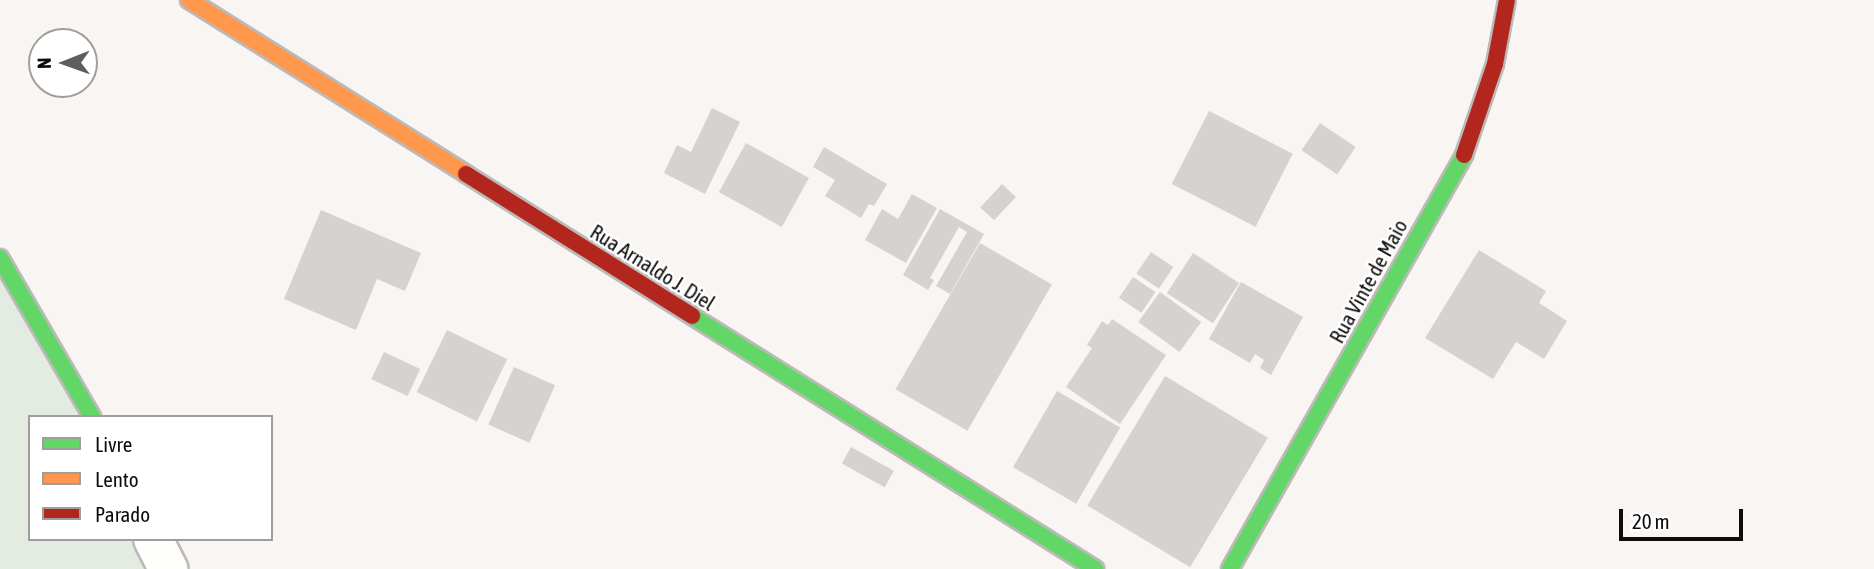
<!DOCTYPE html>
<style>
body{margin:0}
#map{position:relative;width:1874px;height:569px;overflow:hidden;background:#f8f5f3;font-family:"Asap Condensed",sans-serif}
div>[style]{position:absolute}
.green>*{inset:0;background:#e4ebe1}
.building>*{inset:0;background:#d5d2d1;transform-origin:0 0}
.roads{filter:drop-shadow(2px 0 #bcbab9) drop-shadow(-2px 0 #bcbab9) drop-shadow(0 2px #bcbab9) drop-shadow(0 -2px #bcbab9)}
.street>*{height:38px;margin:-19px;padding:0 19px;transform-origin:19px;border-radius:19px;background:#fefefd}
.fast>*{height:16px;margin:-8px;padding:0 8px;transform-origin:8px;border-radius:8px;background:#63d668}
.slow>*{height:16px;margin:-8px;padding:0 8px;transform-origin:8px;border-radius:8px;background:#ff974d}
.jam>*{height:16px;margin:-8px;padding:0 8px;transform-origin:8px;border-radius:8px;background:#b3261e}
span{translate:-50% -50%;white-space:nowrap;text-align:center;line-height:1.15;-webkit-text-stroke:5px #fff;paint-order:stroke}
.street-label{font-size:21px;color:#0d0c0b}
.legend{position:absolute;left:28px;top:415px;width:245px;height:126px;box-sizing:border-box;background:#fff;border:2px solid #9e9e9d;margin:0;padding:9px 12px;list-style:none;font-size:21px;color:#0d0c0b}
.legend li{display:flex;align-items:center;gap:14px;height:35px}
.legend b{width:35px;border:2px solid #9e9e9d}
.north{position:absolute;left:28px;top:28px;width:70px;height:70px;box-sizing:border-box;background:#fff;border:2px solid #9e9e9d;border-radius:50%;rotate:269deg;font-size:19px;font-weight:700;line-height:28px;text-align:center;color:#0d0c0b}
.north::after{content:'';display:block;margin:auto;width:24px;height:32px;background:#5f5e5c;clip-path:polygon(50% 0,100% 100%,50% 72%,0 100%)}
.scale{position:absolute;left:1619px;top:509px;width:124px;height:32px;box-sizing:border-box;border:4px solid #0d0c0b;border-top:0;padding-left:9px;font-size:21px;line-height:24px;white-space:nowrap;color:#0d0c0b;-webkit-text-stroke:5px #fff;paint-order:stroke}
</style>
<div id="map">
<div class="green">
<i style="clip-path:polygon(0 258px,92px 417px,30px 417px,30px 539px,153px 539px,168px 569px,0 569px)"></i>
</div>
<div class="building">
<i style="clip-path:polygon(712px 108px,740px 122px,705px 194px,664px 173px,677px 145px,691px 152px)"></i>
<i style="left:1209px;top:111px;width:94px;height:82px;rotate:27deg"></i>
<i style="left:1320px;top:123px;width:43px;height:33px;rotate:34deg"></i>
<i style="left:746px;top:143px;width:72px;height:56px;rotate:29deg"></i>
<i style="clip-path:polygon(824px 147px,887px 184px,874px 206px,869px 204px,861px 218px,825px 196px,835px 180px,813px 167px)"></i>
<i style="left:1002px;top:184px;width:19px;height:32px;rotate:43deg"></i>
<i style="clip-path:polygon(912px 194px,937px 208px,906px 263px,865px 240px,882px 209px,898px 219px)"></i>
<i style="clip-path:polygon(940px 209px,984px 234px,950px 294px,936px 286px,967px 232px,959px 227px,930px 278px,934px 280px,928px 290px,903px 275px)"></i>
<i style="clip-path:polygon(321px 210px,421px 253px,405px 291px,377px 279px,356px 330px,284px 299px)"></i>
<i style="left:980px;top:243px;width:83px;height:169px;rotate:30deg"></i>
<i style="clip-path:polygon(1479px 250px,1546px 291px,1539px 303px,1567px 321px,1544px 359px,1516px 342px,1493px 379px,1425px 338px)"></i>
<i style="left:1151px;top:252px;width:27px;height:26px;rotate:34deg"></i>
<i style="left:1193px;top:253px;width:55px;height:48px;rotate:33deg"></i>
<i style="left:1133px;top:277px;width:27px;height:25px;rotate:34deg"></i>
<i style="clip-path:polygon(1241px 282px,1303px 317px,1271px 375px,1260px 368px,1264px 360px,1255px 354px,1250px 363px,1209px 339px)"></i>
<i style="left:1160px;top:292px;width:51px;height:37px;rotate:36deg"></i>
<i style="clip-path:polygon(1112px 319px,1166px 355px,1120px 424px,1066px 387px,1092px 348px,1087px 345px,1102px 321px,1108px 325px)"></i>
<i style="left:447px;top:330px;width:67px;height:69px;rotate:26deg"></i>
<i style="left:384px;top:352px;width:40px;height:30px;rotate:25deg"></i>
<i style="left:514px;top:367px;width:45px;height:63px;rotate:24deg"></i>
<i style="left:1165px;top:376px;width:120px;height:151px;rotate:31deg"></i>
<i style="left:1057px;top:391px;width:73px;height:88px;rotate:30deg"></i>
<i style="left:851px;top:447px;width:49px;height:19px;rotate:29deg"></i>
</div>
<div class="roads">
<div class="street">
<i style="left:153px;top:539px;width:34px;rotate:63deg"></i>
</div>
<div class="fast">
<i style="left:0;top:258px;width:184px;rotate:59.9deg"></i>
<i style="left:692px;top:316px;width:476px;rotate:32.1deg"></i>
<i style="left:1230px;top:569px;width:476px;rotate:-60.5deg"></i>
</div>
<div class="slow">
<i style="left:189px;top:0;width:327px;rotate:32.1deg"></i>
</div>
<div class="jam">
<i style="left:1464px;top:155px;width:96px;rotate:-71.2deg"></i>
<i style="left:1495px;top:64px;width:65px;rotate:-79.4deg"></i>
<i style="left:466px;top:174px;width:267px;rotate:32.1deg"></i>
</div>
</div>
<div class="street-label">
<span style="left:653px;top:267px;rotate:32deg">Rua Arnaldo J. Diel</span>
<span style="left:1368px;top:281px;rotate:-61deg">Rua Vinte de Maio</span>
</div>
<ul class="legend">
<li><b style="height:9px;background:#63d668"></b>Livre</li>
<li><b style="height:9px;background:#ff974d"></b>Lento</li>
<li><b style="height:9px;background:#b3261e"></b>Parado</li>
</ul>
<div class="north">N</div>
<div class="scale">20 m</div>
</div>
